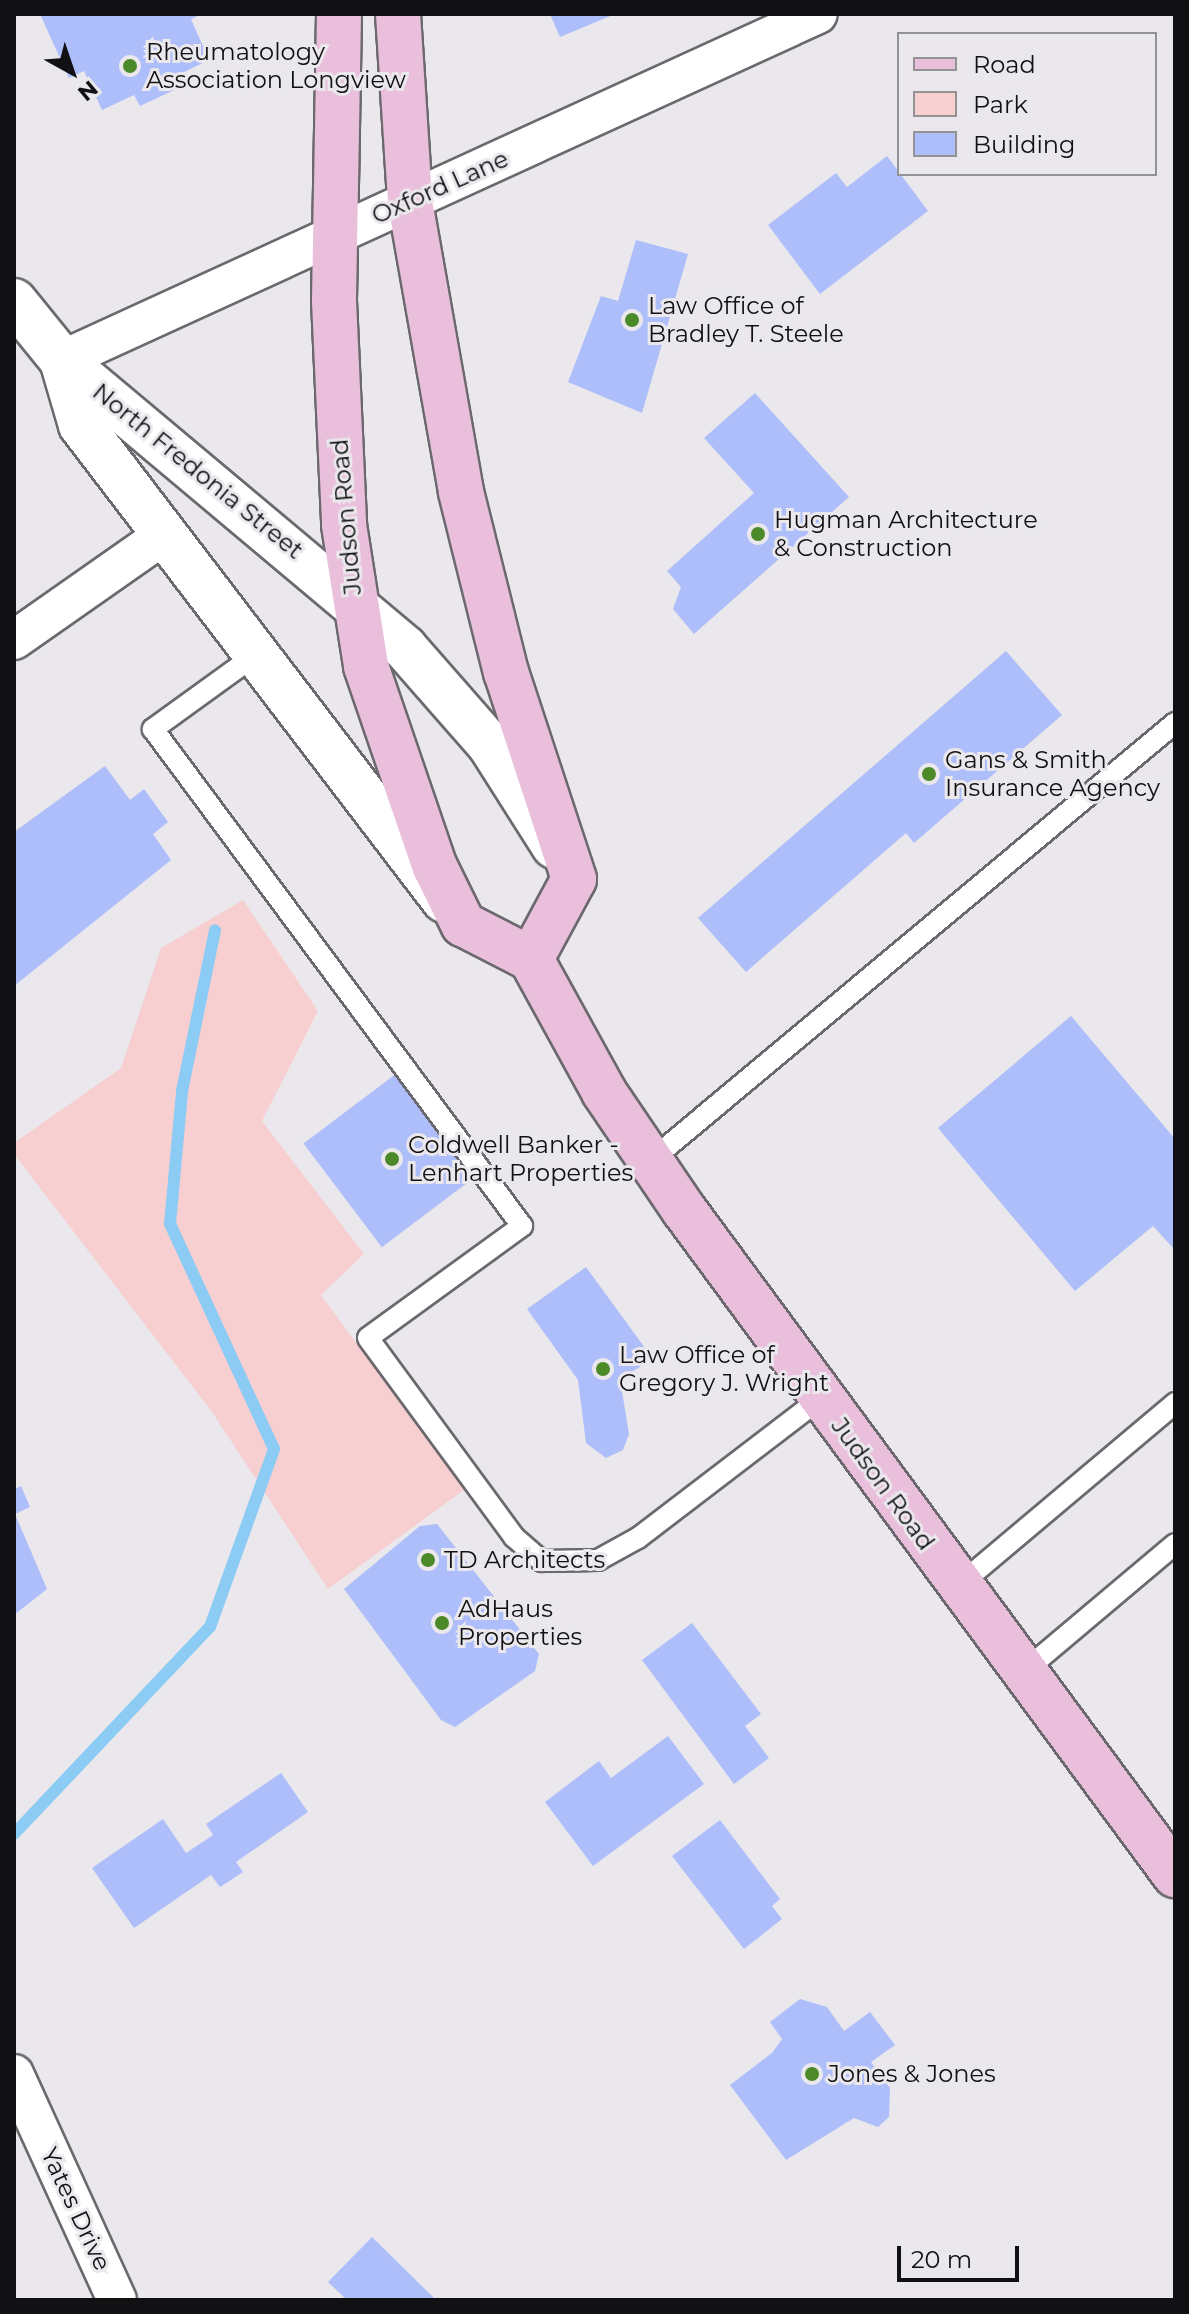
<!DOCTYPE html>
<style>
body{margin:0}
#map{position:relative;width:1189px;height:2314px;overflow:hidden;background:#eae8ec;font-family:Montserrat,sans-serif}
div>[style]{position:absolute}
.green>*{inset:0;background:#f7cfd1}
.stream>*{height:12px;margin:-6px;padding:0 6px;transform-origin:6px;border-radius:6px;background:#8ccbf4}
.building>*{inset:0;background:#adbefa;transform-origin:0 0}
.roads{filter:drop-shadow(2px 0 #6b696d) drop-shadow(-2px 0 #6b696d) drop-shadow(0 2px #6b696d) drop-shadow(0 -2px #6b696d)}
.service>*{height:20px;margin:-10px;padding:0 10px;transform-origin:10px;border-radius:10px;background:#fff}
.minor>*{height:38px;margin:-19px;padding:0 19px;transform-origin:19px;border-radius:19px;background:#fff}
.tertiary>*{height:44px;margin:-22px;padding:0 22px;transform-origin:22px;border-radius:22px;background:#fff}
.primary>*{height:44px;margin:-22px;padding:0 22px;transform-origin:22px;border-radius:22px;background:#eabfdc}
.dots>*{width:22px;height:22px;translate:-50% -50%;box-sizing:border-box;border:4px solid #eae8ec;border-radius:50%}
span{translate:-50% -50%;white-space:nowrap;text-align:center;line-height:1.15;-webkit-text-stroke:6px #eae8ec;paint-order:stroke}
.poi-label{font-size:24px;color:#111012}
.left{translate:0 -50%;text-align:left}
.street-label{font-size:24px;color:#111012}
.frame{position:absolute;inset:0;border:16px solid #111012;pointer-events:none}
.legend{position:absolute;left:897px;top:32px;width:260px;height:144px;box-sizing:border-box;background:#eae8ec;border:2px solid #939295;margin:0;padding:10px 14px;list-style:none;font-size:24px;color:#111012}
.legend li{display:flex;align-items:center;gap:16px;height:40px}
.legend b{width:40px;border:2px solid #939295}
.north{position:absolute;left:32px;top:32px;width:80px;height:80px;-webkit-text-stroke:6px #eae8ec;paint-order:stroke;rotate:140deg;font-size:22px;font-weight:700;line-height:32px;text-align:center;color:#111012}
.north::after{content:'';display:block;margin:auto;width:28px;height:36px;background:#111012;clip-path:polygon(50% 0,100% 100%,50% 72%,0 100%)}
.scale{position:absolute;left:897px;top:2246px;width:122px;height:36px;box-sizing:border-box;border:4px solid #111012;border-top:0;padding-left:10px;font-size:24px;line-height:28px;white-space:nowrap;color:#111012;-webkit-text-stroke:6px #eae8ec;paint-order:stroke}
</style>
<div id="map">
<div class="green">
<i style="clip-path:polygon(243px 900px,318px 1011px,262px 1121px,364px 1254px,321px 1295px,464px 1490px,328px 1589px,212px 1412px,14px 1154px,14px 1143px,121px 1068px,161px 948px)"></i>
</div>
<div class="stream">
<i style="left:14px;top:1834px;width:285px;rotate:-46.6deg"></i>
<i style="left:210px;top:1627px;width:189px;rotate:-70.2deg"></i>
<i style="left:274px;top:1449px;width:248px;rotate:-114.8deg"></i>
<i style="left:170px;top:1224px;width:134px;rotate:-84.8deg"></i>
<i style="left:182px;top:1091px;width:164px;rotate:-78.4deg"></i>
</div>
<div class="building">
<i style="clip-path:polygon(40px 14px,202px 14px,191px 19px,209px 60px,180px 74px,185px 85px,140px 106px,134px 95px,102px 110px,84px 71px,69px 78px)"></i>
<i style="clip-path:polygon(550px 14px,615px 14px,560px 37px)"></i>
<i style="clip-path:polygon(887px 156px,928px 211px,820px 294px,768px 225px,836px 173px,847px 187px)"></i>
<i style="clip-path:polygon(636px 240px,688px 254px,642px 413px,568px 382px,601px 296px,618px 301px)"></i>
<i style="clip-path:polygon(755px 393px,849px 497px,694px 634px,673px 609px,681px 587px,667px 571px,754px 493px,704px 438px)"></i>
<i style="clip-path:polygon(1006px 651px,1062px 715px,914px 843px,906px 833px,746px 972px,698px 918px)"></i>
<i style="clip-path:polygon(105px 766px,130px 800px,144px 789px,168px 822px,153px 834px,171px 860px,14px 986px,14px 832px)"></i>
<i style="clip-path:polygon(1071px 1016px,1175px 1139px,1175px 1250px,1153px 1226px,1075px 1291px,938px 1128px)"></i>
<i style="left:401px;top:1070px;width:130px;height:122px;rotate:53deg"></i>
<i style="clip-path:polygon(586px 1267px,653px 1359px,620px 1379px,629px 1434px,623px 1450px,606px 1458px,586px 1443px,578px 1380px,527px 1309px)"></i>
<i style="clip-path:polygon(21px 1486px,30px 1507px,15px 1514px,47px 1589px,14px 1615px,14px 1489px)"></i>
<i style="clip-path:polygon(437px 1524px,539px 1654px,535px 1671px,455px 1727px,441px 1720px,344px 1589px,420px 1526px)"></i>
<i style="clip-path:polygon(692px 1623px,761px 1714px,745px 1726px,769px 1758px,734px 1784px,642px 1660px)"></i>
<i style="clip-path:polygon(668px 1736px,704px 1784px,593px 1866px,545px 1802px,599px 1761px,611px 1778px)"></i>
<i style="clip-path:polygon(281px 1773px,308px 1812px,236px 1862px,243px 1872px,220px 1887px,211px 1875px,134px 1928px,92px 1868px,163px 1819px,186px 1853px,213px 1835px,206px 1824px)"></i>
<i style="clip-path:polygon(720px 1820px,780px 1899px,772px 1906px,782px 1919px,744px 1949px,672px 1856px)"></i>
<i style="clip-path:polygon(800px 1999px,827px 2007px,844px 2031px,870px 2012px,895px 2045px,871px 2062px,890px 2088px,889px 2117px,878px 2127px,854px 2118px,786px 2160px,730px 2085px,772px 2053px,782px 2039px,770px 2022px)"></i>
<i style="clip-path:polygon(372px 2237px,436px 2300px,347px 2300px,328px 2282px)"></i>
</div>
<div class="roads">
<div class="service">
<i style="left:254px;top:656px;width:125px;rotate:144.1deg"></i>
<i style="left:153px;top:729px;width:619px;rotate:53.41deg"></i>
<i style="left:522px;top:1226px;width:190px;rotate:144deg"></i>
<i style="left:368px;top:1338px;width:247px;rotate:53.7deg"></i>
<i style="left:514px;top:1537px;width:37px;rotate:41deg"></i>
<i style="left:542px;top:1561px;width:56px;rotate:-1deg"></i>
<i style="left:598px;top:1560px;width:46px;rotate:-28.8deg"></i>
<i style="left:638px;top:1538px;width:229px;rotate:-37.4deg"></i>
<i style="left:650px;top:1161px;width:684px;rotate:-39.84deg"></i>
<i style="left:958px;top:1586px;width:284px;rotate:-40.1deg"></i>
<i style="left:1022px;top:1673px;width:200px;rotate:-40.1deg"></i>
</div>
<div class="minor">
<i style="left:62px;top:360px;width:831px;rotate:-24.59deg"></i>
<i style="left:14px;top:640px;width:179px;rotate:-35deg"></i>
<i style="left:14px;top:2074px;width:248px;rotate:65.5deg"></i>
</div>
<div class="tertiary">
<i style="left:14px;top:301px;width:76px;rotate:50.9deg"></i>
<i style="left:62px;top:360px;width:448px;rotate:40deg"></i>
<i style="left:405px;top:648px;width:129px;rotate:48.8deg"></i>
<i style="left:490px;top:745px;width:120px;rotate:57.6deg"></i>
<i style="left:62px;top:360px;width:68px;rotate:73.7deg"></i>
<i style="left:81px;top:425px;width:598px;rotate:52.61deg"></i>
</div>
<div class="primary">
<i style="left:339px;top:14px;width:287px;rotate:91deg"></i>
<i style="left:334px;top:301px;width:224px;rotate:87.4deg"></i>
<i style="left:344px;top:525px;width:143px;rotate:81.1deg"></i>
<i style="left:366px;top:666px;width:213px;rotate:71.1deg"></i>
<i style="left:435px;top:867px;width:64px;rotate:63.8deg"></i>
<i style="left:463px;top:924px;width:76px;rotate:27.2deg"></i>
<i style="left:531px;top:959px;width:152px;rotate:61.2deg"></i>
<i style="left:604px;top:1092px;width:143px;rotate:55.9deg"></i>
<i style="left:684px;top:1210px;width:827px;rotate:53.56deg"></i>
<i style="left:398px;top:14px;width:188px;rotate:86.3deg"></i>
<i style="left:410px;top:202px;width:294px;rotate:80deg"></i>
<i style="left:461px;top:492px;width:186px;rotate:76deg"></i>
<i style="left:506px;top:672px;width:218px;rotate:71.8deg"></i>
<i style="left:574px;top:879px;width:91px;rotate:118.3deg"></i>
</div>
</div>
<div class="dots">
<i style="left:130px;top:66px;background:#4c8928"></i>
<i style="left:632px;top:320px;background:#4c8928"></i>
<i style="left:758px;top:534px;background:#4c8928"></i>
<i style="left:929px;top:774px;background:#4c8928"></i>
<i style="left:392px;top:1159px;background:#4c8928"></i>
<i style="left:603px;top:1369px;background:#4c8928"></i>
<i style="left:428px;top:1560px;background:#4c8928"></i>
<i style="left:442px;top:1623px;background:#4c8928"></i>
<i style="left:812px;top:2074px;background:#4c8928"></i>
</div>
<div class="poi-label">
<span class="left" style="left:146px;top:66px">Rheumatology<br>Association Longview</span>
<span class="left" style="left:648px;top:320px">Law Office of<br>Bradley T. Steele</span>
<span class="left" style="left:774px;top:534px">Hugman Architecture<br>&amp; Construction</span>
<span class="left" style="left:945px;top:774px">Gans &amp; Smith<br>Insurance Agency</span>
<span class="left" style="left:408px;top:1159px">Coldwell Banker -<br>Lenhart Properties</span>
<span class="left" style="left:619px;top:1369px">Law Office of<br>Gregory J. Wright</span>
<span class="left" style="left:444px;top:1560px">TD Architects</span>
<span class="left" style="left:458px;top:1623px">AdHaus<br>Properties</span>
<span class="left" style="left:828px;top:2074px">Jones &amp; Jones</span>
</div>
<div class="street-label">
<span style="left:440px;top:187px;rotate:-24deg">Oxford Lane</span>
<span style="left:198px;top:471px;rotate:39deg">North Fredonia Street</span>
<span style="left:346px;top:517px;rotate:-95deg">Judson Road</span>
<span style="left:883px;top:1484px;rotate:54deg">Judson Road</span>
<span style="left:76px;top:2209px;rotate:65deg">Yates Drive</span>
</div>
<div class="frame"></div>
<ul class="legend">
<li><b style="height:10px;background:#eabfdc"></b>Road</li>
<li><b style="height:22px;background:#f7cfd1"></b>Park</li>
<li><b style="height:22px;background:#adbefa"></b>Building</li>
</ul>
<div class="north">N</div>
<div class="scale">20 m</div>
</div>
